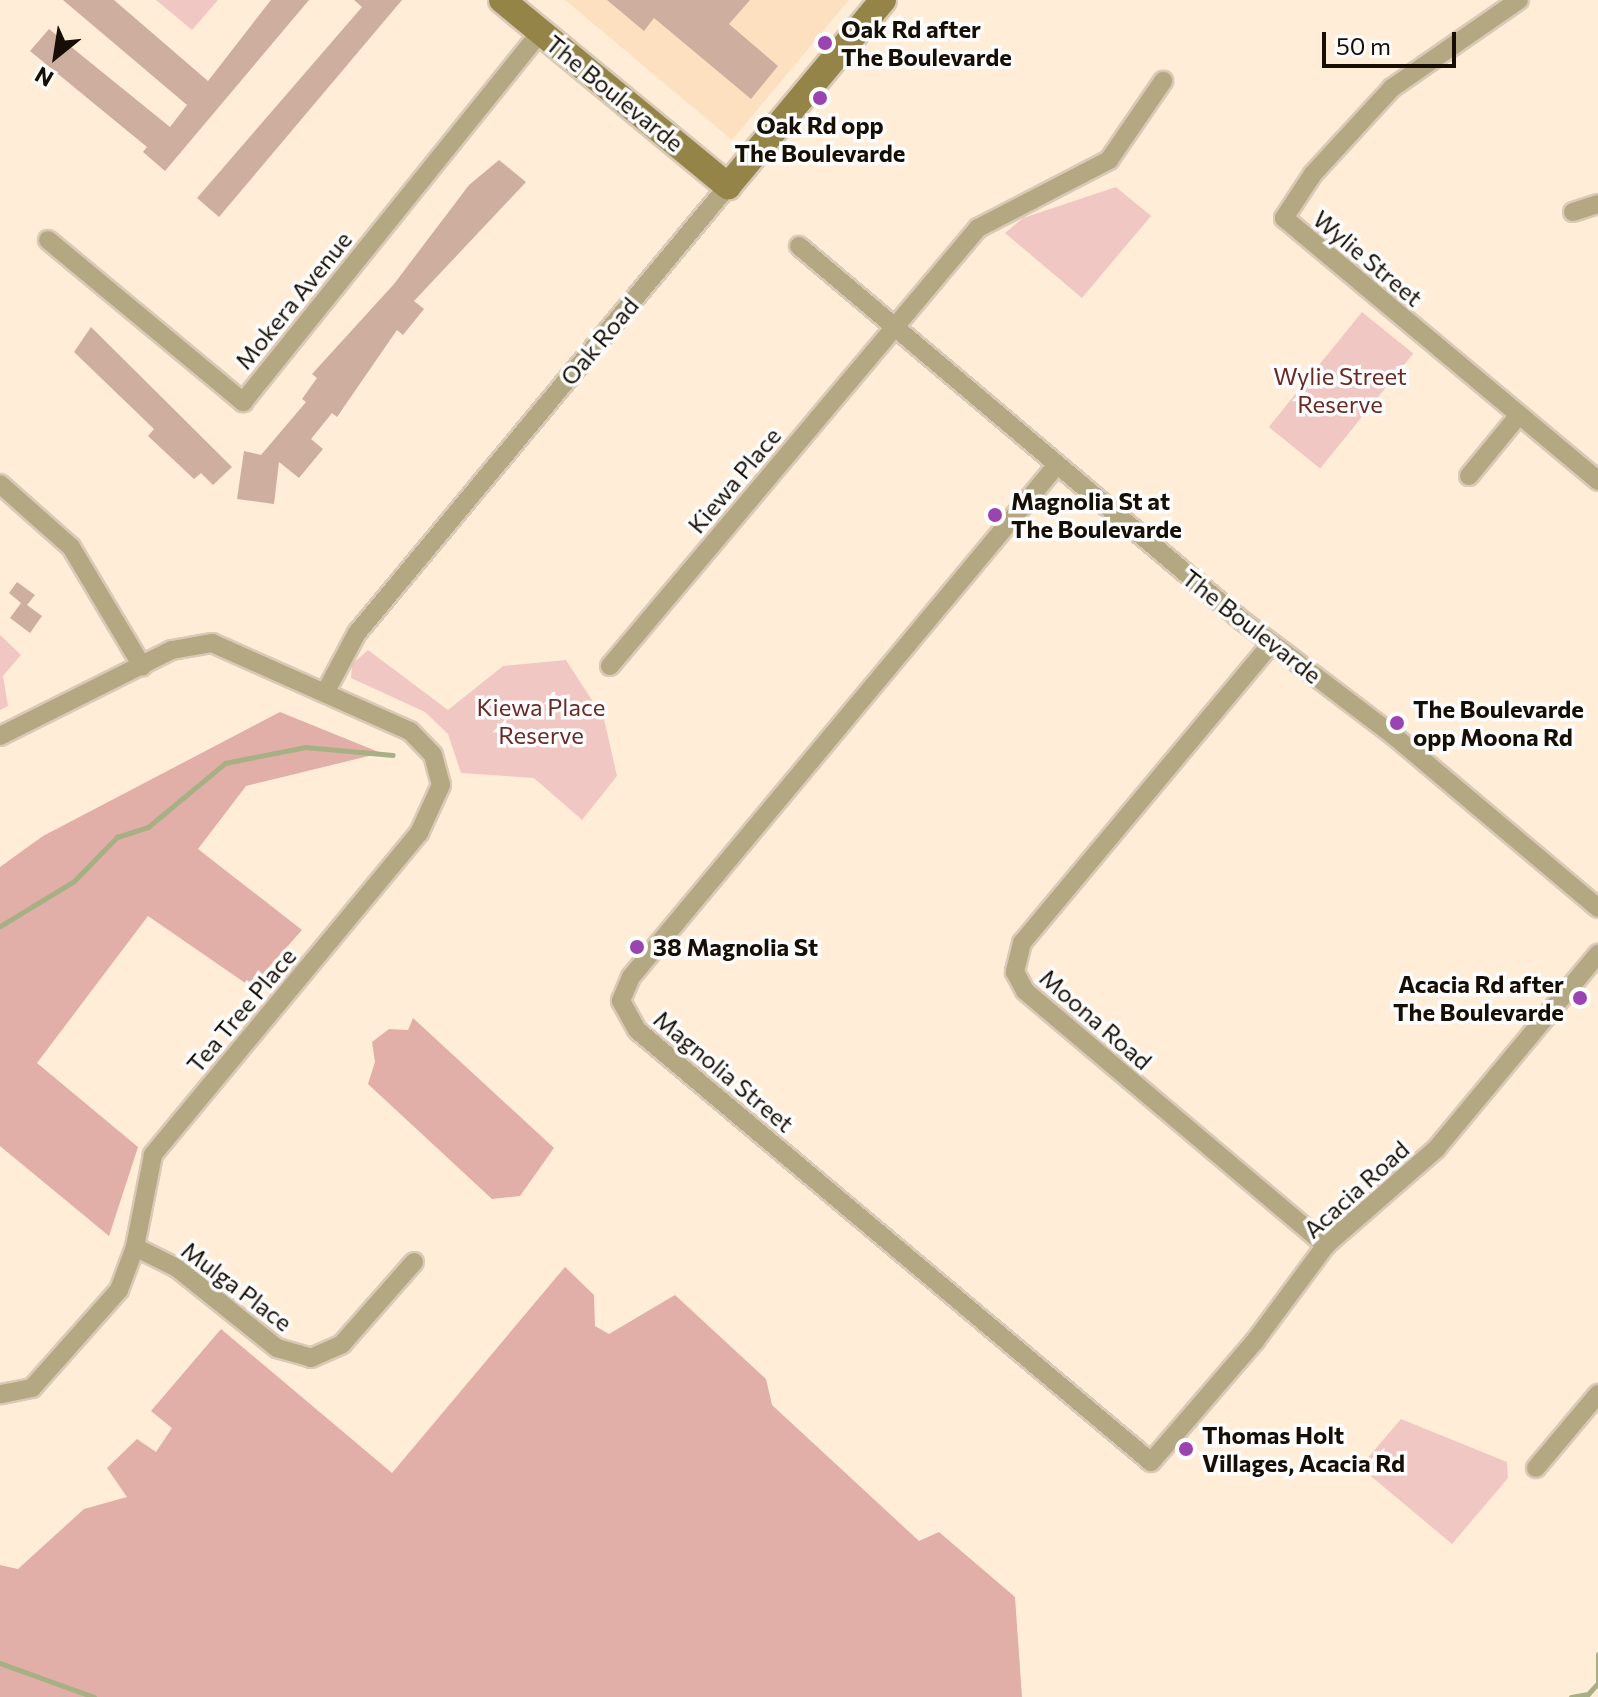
<!DOCTYPE html>
<style>
body{margin:0}
#map{position:relative;width:1598px;height:1697px;overflow:hidden;background:#ffedd8;font-family:Commissioner,sans-serif}
div>[style]{position:absolute}
.built>*{inset:0;background:#fce0bf}
.green>*{inset:0;background:#f0c7c2;transform-origin:0 0}
.forest>*{inset:0;background:#e1aea8}
.stream>*{height:5px;margin:-2.5px;padding:0 2.5px;transform-origin:2.5px;border-radius:2.5px;background:#a7b084}
.building>*{inset:0;background:#ceae9e}
.roads{filter:drop-shadow(2px 0 #dac9b6) drop-shadow(-2px 0 #dac9b6) drop-shadow(0 2px #dac9b6) drop-shadow(0 -2px #dac9b6)}
.street>*{height:18px;margin:-9px;padding:0 9px;transform-origin:9px;border-radius:9px;background:#b3a881}
.secondary>*{height:26px;margin:-13px;padding:0 13px;transform-origin:13px;border-radius:13px;background:#958448}
.dots>*{width:22px;height:22px;translate:-50% -50%;box-sizing:border-box;border:4px solid #fdfdfd;border-radius:50%}
span{translate:-50% -50%;white-space:nowrap;text-align:center;line-height:1.15;-webkit-text-stroke:7px #fdfdfd;paint-order:stroke}
.poi-label{font-size:24px;color:#170f06;font-weight:700}
.left{translate:0 -50%;text-align:left}
.right{translate:-100% -50%;text-align:right}
.street-label{font-size:24px;color:#170f06}
.park-label{font-size:24px;color:#6a2b27}
.north{position:absolute;left:16px;top:16px;width:80px;height:80px;-webkit-text-stroke:6px #fdfdfd;paint-order:stroke;rotate:210deg;font-size:22px;font-weight:700;line-height:32px;text-align:center;color:#170f06}
.north::after{content:'';display:block;margin:auto;width:28px;height:36px;background:#170f06;clip-path:polygon(50% 0,100% 100%,50% 72%,0 100%)}
.scale{position:absolute;left:1322px;top:32px;width:134px;height:36px;box-sizing:border-box;border:4px solid #170f06;border-top:0;padding-left:10px;font-size:24px;line-height:28px;white-space:nowrap;color:#170f06;-webkit-text-stroke:6px #fdfdfd;paint-order:stroke}
</style>
<div id="map">
<div class="built">
<i style="clip-path:polygon(565px 0,849px 0,732px 140px)"></i>
</div>
<div class="green">
<i style="clip-path:polygon(156px 0,218px 0,192px 30px)"></i>
<i style="clip-path:polygon(1116px 187px,1151px 216px,1082px 298px,1005px 233px,1023px 218px)"></i>
<i style="left:1362px;top:312px;width:66px;height:148px;rotate:39deg"></i>
<i style="clip-path:polygon(0 635px,21px 655px,3px 676px,8px 706px,0 710px)"></i>
<i style="clip-path:polygon(368px 650px,448px 710px,503px 666px,566px 660px,604px 719px,617px 776px,582px 820px,534px 778px,461px 773px,448px 734px,425px 712px,351px 678px,352px 664px)"></i>
<i style="clip-path:polygon(1401px 1419px,1507px 1462px,1508px 1478px,1452px 1544px,1360px 1467px)"></i>
</div>
<div class="forest">
<i style="clip-path:polygon(280px 712px,381px 753px,246px 786px,198px 849px,302px 930px,251px 987px,148px 916px,37px 1063px,138px 1147px,109px 1236px,0 1146px,0 867px,43px 836px)"></i>
<i style="clip-path:polygon(413px 1018px,554px 1148px,520px 1196px,492px 1199px,368px 1084px,375px 1062px,372px 1042px,389px 1029px,408px 1030px)"></i>
<i style="clip-path:polygon(565px 1267px,594px 1295px,595px 1326px,609px 1334px,675px 1295px,766px 1379px,772px 1405px,919px 1541px,939px 1532px,1015px 1597px,1022px 1697px,0 1697px,0 1565px,18px 1569px,84px 1509px,127px 1497px,107px 1468px,137px 1439px,156px 1452px,172px 1428px,151px 1411px,221px 1329px,392px 1473px)"></i>
</div>
<div class="stream">
<i style="left:0;top:926px;width:87px;rotate:-31.3deg"></i>
<i style="left:74px;top:881px;width:62px;rotate:-45.7deg"></i>
<i style="left:117px;top:837px;width:33px;rotate:-18deg"></i>
<i style="left:148px;top:827px;width:100px;rotate:-39.7deg"></i>
<i style="left:225px;top:763px;width:82px;rotate:-11.3deg"></i>
<i style="left:305px;top:747px;width:88px;rotate:5.2deg"></i>
<i style="left:0;top:1663px;width:100px;rotate:19.9deg"></i>
<i style="left:1571px;top:1697px;width:17px;rotate:-10deg"></i>
<i style="left:1588px;top:1694px;width:15px;rotate:-48deg"></i>
<i style="left:1598px;top:1683px;width:29px;rotate:-90deg"></i>
</div>
<div class="building">
<i style="clip-path:polygon(63px 0,114px 0,208px 81px,271px 0,309px 0,165px 171px,143px 152px,147px 147px,30px 51px,49px 29px,170px 127px,187px 105px)"></i>
<i style="clip-path:polygon(354px 0,402px 0,219px 217px,197px 198px,362px 7px)"></i>
<i style="clip-path:polygon(607px 0,750px 0,729px 24px,778px 66px,751px 99px,654px 18px,644px 31px)"></i>
<i style="clip-path:polygon(499px 160px,526px 182px,414px 301px,424px 309px,403px 335px,397px 330px,337px 417px,332px 413px,311px 439px,323px 449px,299px 478px,279px 462px,274px 504px,237px 499px,244px 451px,261px 455px,306px 402px,302px 399px,317px 378px,312px 374px,394px 284px,469px 185px)"></i>
<i style="clip-path:polygon(91px 327px,232px 467px,213px 485px,201px 473px,194px 479px,148px 436px,154px 429px,74px 352px)"></i>
<i style="clip-path:polygon(17px 582px,35px 595px,27px 605px,42px 616px,30px 633px,10px 618px,21px 603px,9px 593px)"></i>
</div>
<div class="roads">
<div class="street">
<i style="left:1519px;top:0;width:155px;rotate:145.3deg"></i>
<i style="left:1392px;top:88px;width:117px;rotate:132.6deg"></i>
<i style="left:1313px;top:174px;width:53px;rotate:123.4deg"></i>
<i style="left:1284px;top:218px;width:410px;rotate:39.9deg"></i>
<i style="left:1573px;top:212px;width:26px;rotate:-18deg"></i>
<i style="left:48px;top:240px;width:254px;rotate:39.7deg"></i>
<i style="left:243px;top:402px;width:474px;rotate:-51.2deg"></i>
<i style="left:799px;top:246px;width:578px;rotate:40.22deg"></i>
<i style="left:1240px;top:619px;width:193px;rotate:37.2deg"></i>
<i style="left:1394px;top:736px;width:267px;rotate:40.1deg"></i>
<i style="left:1056px;top:466px;width:665px;rotate:129.75deg"></i>
<i style="left:631px;top:977px;width:26px;rotate:113deg"></i>
<i style="left:621px;top:1001px;width:33px;rotate:61deg"></i>
<i style="left:637px;top:1030px;width:671px;rotate:40.05deg"></i>
<i style="left:1151px;top:1462px;width:160px;rotate:-49.3deg"></i>
<i style="left:1255px;top:1341px;width:119px;rotate:-53.5deg"></i>
<i style="left:1326px;top:1245px;width:146px;rotate:-41.1deg"></i>
<i style="left:1436px;top:1149px;width:254px;rotate:-50.3deg"></i>
<i style="left:1469px;top:476px;width:79px;rotate:-50.7deg"></i>
<i style="left:0;top:484px;width:95px;rotate:41.6deg"></i>
<i style="left:71px;top:547px;width:139px;rotate:59.2deg"></i>
<i style="left:1271px;top:644px;width:389px;rotate:129.8deg"></i>
<i style="left:1022px;top:943px;width:30px;rotate:104deg"></i>
<i style="left:1015px;top:972px;width:21px;rotate:62deg"></i>
<i style="left:1025px;top:991px;width:394px;rotate:40.2deg"></i>
<i style="left:610px;top:666px;width:572px;rotate:-49.96deg"></i>
<i style="left:978px;top:228px;width:148px;rotate:-27.4deg"></i>
<i style="left:1109px;top:160px;width:96px;rotate:-55.6deg"></i>
<i style="left:326px;top:691px;width:66px;rotate:-61.9deg"></i>
<i style="left:357px;top:633px;width:581px;rotate:-50.31deg"></i>
<i style="left:0;top:736px;width:192px;rotate:-26.6deg"></i>
<i style="left:172px;top:650px;width:41px;rotate:-9.9deg"></i>
<i style="left:212px;top:643px;width:217px;rotate:24deg"></i>
<i style="left:410px;top:731px;width:33px;rotate:46deg"></i>
<i style="left:433px;top:755px;width:31px;rotate:75deg"></i>
<i style="left:441px;top:785px;width:53px;rotate:114.6deg"></i>
<i style="left:419px;top:833px;width:418px;rotate:129.6deg"></i>
<i style="left:153px;top:1155px;width:94px;rotate:101.1deg"></i>
<i style="left:135px;top:1247px;width:46px;rotate:110.4deg"></i>
<i style="left:119px;top:1290px;width:131px;rotate:131.6deg"></i>
<i style="left:32px;top:1388px;width:33px;rotate:169deg"></i>
<i style="left:135px;top:1247px;width:47px;rotate:26.6deg"></i>
<i style="left:177px;top:1268px;width:128px;rotate:38.7deg"></i>
<i style="left:277px;top:1348px;width:35px;rotate:16deg"></i>
<i style="left:311px;top:1358px;width:34px;rotate:-24deg"></i>
<i style="left:342px;top:1344px;width:109px;rotate:-48.7deg"></i>
<i style="left:1536px;top:1468px;width:97px;rotate:-50deg"></i>
</div>
<div class="secondary">
<i style="left:502px;top:0;width:293px;rotate:39.5deg"></i>
<i style="left:728px;top:186px;width:242px;rotate:-50.2deg"></i>
</div>
</div>
<div class="dots">
<i style="left:825px;top:43px;background:#9a44b1"></i>
<i style="left:820px;top:98px;background:#9a44b1"></i>
<i style="left:995px;top:515px;background:#9a44b1"></i>
<i style="left:1397px;top:723px;background:#9a44b1"></i>
<i style="left:637px;top:947px;background:#9a44b1"></i>
<i style="left:1580px;top:998px;background:#9a44b1"></i>
<i style="left:1186px;top:1449px;background:#9a44b1"></i>
</div>
<div class="poi-label">
<span class="left" style="left:841px;top:43px">Oak Rd after<br>The Boulevarde</span>
<span style="left:820px;top:139px">Oak Rd opp<br>The Boulevarde</span>
<span class="left" style="left:1011px;top:515px">Magnolia St at<br>The Boulevarde</span>
<span class="left" style="left:1413px;top:723px">The Boulevarde<br>opp Moona Rd</span>
<span class="left" style="left:653px;top:947px">38 Magnolia St</span>
<span class="right" style="left:1564px;top:998px">Acacia Rd after<br>The Boulevarde</span>
<span class="left" style="left:1202px;top:1449px">Thomas Holt<br>Villages, Acacia Rd</span>
</div>
<div class="street-label">
<span style="left:615px;top:93px;rotate:39deg">The Boulevarde</span>
<span style="left:1368px;top:258px;rotate:40deg">Wylie Street</span>
<span style="left:293px;top:300px;rotate:-51deg">Mokera Avenue</span>
<span style="left:599px;top:341px;rotate:-50deg">Oak Road</span>
<span style="left:734px;top:480px;rotate:-50deg">Kiewa Place</span>
<span style="left:1252px;top:626px;rotate:38deg">The Boulevarde</span>
<span style="left:241px;top:1010px;rotate:-50deg">Tea Tree Place</span>
<span style="left:1096px;top:1019px;rotate:41deg">Moona Road</span>
<span style="left:724px;top:1071px;rotate:40deg">Magnolia Street</span>
<span style="left:1356px;top:1189px;rotate:-42deg">Acacia Road</span>
<span style="left:237px;top:1286px;rotate:37deg">Mulga Place</span>
</div>
<div class="park-label">
<span style="left:1340px;top:390px">Wylie Street<br>Reserve</span>
<span style="left:541px;top:721px">Kiewa Place<br>Reserve</span>
</div>
<div class="north">N</div>
<div class="scale">50 m</div>
</div>
